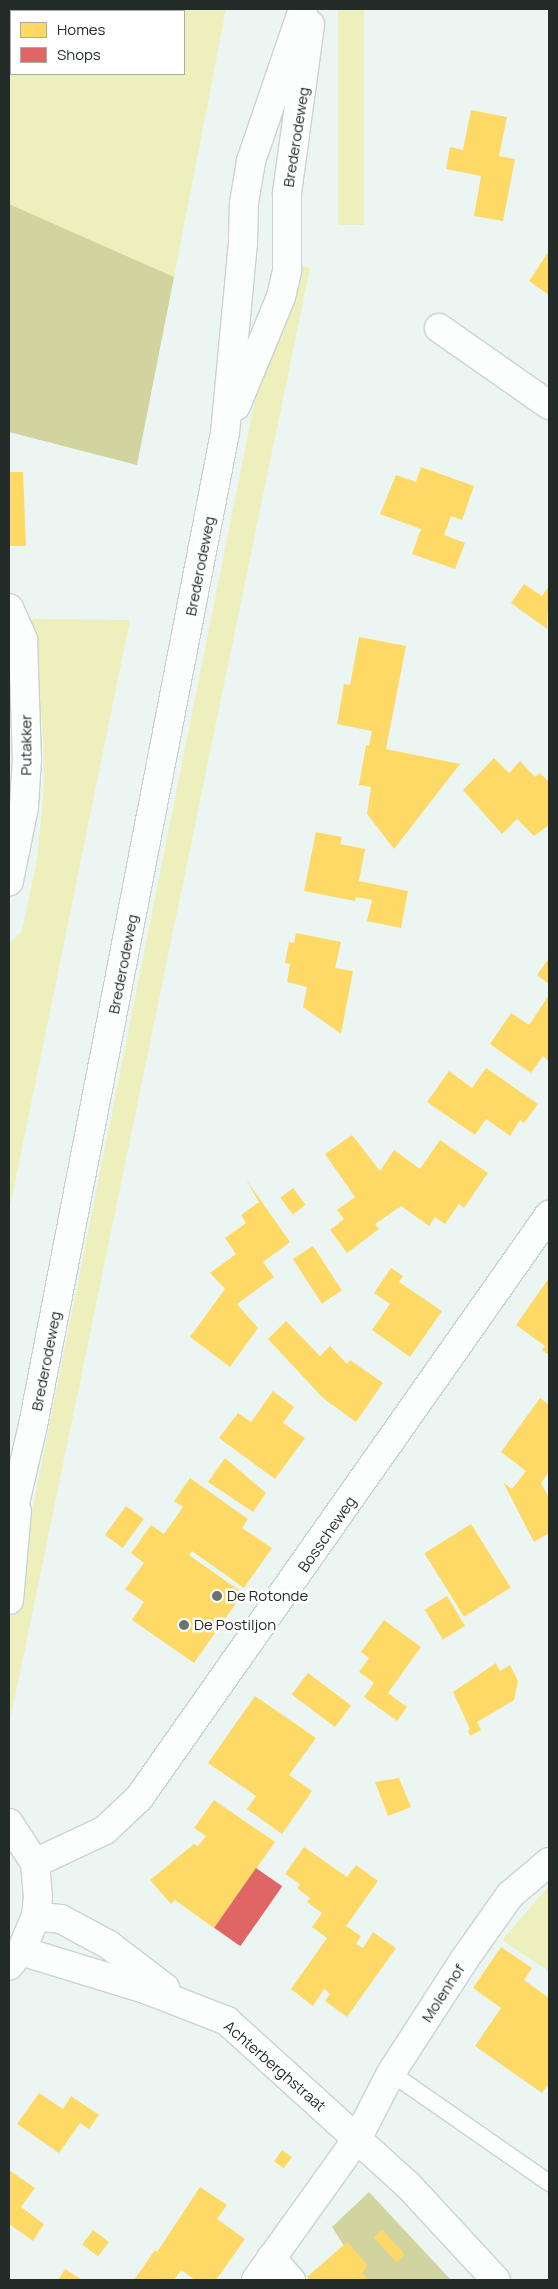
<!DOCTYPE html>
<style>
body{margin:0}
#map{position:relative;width:558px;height:2289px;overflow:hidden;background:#ebf6f2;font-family:Manrope,sans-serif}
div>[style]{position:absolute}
.green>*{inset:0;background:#edefbd;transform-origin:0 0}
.forest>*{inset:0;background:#d2d4a0}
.homes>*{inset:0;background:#ffd966;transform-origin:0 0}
.shops>*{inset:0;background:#e06666;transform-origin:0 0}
.roads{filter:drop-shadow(1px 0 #cbd3d0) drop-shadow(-1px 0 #cbd3d0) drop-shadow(0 1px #cbd3d0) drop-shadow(0 -1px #cbd3d0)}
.service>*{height:16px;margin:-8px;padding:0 8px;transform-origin:8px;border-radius:8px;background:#fcfefd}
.minor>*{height:28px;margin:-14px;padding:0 14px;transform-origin:14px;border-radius:14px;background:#fcfefd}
.tertiary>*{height:28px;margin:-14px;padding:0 14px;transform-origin:14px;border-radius:14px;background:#fcfefd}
.secondary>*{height:28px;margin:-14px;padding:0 14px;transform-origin:14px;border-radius:14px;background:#fcfefd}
.dots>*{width:14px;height:14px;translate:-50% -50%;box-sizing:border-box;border:2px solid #fff;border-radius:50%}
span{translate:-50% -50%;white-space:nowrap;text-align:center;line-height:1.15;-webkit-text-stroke:5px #fff;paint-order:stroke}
.street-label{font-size:15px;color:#242c29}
.poi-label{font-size:15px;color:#242c29}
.left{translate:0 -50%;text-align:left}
.frame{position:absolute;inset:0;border:10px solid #242c29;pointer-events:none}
.legend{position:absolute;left:10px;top:10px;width:175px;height:65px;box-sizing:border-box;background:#fff;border:1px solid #a7aba9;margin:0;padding:6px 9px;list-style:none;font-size:15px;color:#242c29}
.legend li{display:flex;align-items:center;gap:10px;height:25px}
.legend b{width:25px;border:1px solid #a7aba9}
</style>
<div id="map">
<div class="green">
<i style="clip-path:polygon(evenodd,9px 9px,226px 9px,174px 277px,9px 204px,9px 9px,11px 11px,184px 11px,184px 74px,11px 74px,11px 11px)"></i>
<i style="left:338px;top:9px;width:26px;height:216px"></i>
<i style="clip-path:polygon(283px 260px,310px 268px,9px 1726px,9px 1626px)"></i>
<i style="clip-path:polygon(31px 619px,130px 620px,9px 1212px,9px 956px,10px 942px,22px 931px,37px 859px,44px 787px,43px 735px)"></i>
<i style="clip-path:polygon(549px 1886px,549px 1971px,502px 1940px)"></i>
</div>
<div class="forest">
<i style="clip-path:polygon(9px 204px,174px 277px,137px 465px,9px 432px)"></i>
<i style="clip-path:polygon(369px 2192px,451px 2280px,366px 2280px,332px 2227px)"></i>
</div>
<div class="homes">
<i style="clip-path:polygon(471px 110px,507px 117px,499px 156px,515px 159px,503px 221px,474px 216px,481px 176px,446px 169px,450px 147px,463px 150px)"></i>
<i style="clip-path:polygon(549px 251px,549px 295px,529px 281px)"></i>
<i style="clip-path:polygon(421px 467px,474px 486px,462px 520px,451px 516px,444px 535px,465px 543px,455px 569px,412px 554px,421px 529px,380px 514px,396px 475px,416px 482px)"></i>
<i style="clip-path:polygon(9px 472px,23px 472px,26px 546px,9px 546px)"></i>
<i style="clip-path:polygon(524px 584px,542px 596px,549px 586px,547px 629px,511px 603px)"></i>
<i style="clip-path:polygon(359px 637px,406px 646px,386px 749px,460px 764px,394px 849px,367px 814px,371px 787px,359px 785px,366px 745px,369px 746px,372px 731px,337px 724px,344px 684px,350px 685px)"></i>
<i style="clip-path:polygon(494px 758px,509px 773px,520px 761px,535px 777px,540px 773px,549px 782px,549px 825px,534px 836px,517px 819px,502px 834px,463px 790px)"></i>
<i style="clip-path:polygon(316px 832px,342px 837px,340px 844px,365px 849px,359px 881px,408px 891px,401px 928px,367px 921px,372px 900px,356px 897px,355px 901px,304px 891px)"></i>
<i style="clip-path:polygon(296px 933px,341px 942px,335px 968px,353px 971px,341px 1034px,303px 1007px,307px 987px,287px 982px,290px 964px,285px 963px,289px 942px,294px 943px)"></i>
<i style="clip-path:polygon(549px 958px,549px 984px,537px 975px)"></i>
<i style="clip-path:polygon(549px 995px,549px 1061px,543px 1056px,531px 1073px,490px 1044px,511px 1013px,529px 1025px)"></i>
<i style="clip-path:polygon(486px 1068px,538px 1104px,524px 1123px,520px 1120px,510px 1136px,486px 1119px,475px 1135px,427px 1102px,449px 1071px,472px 1088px)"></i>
<i style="clip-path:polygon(352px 1135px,380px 1171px,394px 1150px,420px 1169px,440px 1140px,488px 1173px,464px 1208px,459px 1204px,445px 1224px,435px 1217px,429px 1226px,401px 1206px,375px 1224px,379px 1229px,347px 1253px,330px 1230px,344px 1219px,337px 1210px,355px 1197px,325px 1154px)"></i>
<i style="clip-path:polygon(245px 1178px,290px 1242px,263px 1262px,274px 1277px,237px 1304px,258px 1328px,230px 1367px,190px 1337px,225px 1289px,210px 1273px,236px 1254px,225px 1238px,246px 1223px,241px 1215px,259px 1202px)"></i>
<i style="left:293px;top:1188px;width:21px;height:16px;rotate:53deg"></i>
<i style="left:313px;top:1246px;width:53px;height:24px;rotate:57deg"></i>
<i style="clip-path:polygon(391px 1268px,403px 1276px,399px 1282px,442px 1311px,410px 1357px,372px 1330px,390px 1304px,374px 1293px)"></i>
<i style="clip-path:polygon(549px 1278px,549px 1355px,542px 1350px,545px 1346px,516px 1325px)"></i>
<i style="clip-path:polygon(286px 1321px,320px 1356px,330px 1346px,347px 1364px,350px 1360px,383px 1383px,356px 1422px,323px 1398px,268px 1339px)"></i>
<i style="clip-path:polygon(273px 1391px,294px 1407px,283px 1423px,305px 1438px,275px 1479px,219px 1438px,238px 1413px,251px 1422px)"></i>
<i style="clip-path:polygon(540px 1398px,549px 1405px,549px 1472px,541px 1483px,549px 1498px,549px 1533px,534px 1542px,503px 1482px,512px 1489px,526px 1471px,501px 1452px)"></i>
<i style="clip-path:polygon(225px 1458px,266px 1493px,253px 1512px,208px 1482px)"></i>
<i style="clip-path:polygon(190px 1478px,248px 1519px,242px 1528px,272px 1548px,244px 1588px,192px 1551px,189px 1555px,243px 1593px,194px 1663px,132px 1620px,144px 1602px,125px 1589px,144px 1563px,131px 1553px,151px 1525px,164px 1534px,183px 1507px,174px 1501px)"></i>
<i style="left:126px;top:1506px;width:22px;height:36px;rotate:36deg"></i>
<i style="left:471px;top:1524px;width:75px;height:55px;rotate:58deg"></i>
<i style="left:447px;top:1596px;width:35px;height:26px;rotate:59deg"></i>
<i style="clip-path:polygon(384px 1620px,421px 1647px,388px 1693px,407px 1707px,397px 1721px,364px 1697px,374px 1683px,359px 1672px,369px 1658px,361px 1652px)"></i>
<i style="clip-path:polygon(496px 1663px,500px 1671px,510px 1665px,518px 1681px,514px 1700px,477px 1722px,481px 1730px,470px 1736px,468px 1731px,470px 1729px,453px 1692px)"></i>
<i style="left:308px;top:1673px;width:54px;height:27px;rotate:37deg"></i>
<i style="clip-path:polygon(255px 1696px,316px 1738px,289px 1775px,312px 1791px,282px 1834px,247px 1809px,256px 1796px,208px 1763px)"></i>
<i style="clip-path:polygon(399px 1778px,411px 1807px,388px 1816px,375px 1782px)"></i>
<i style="clip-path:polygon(214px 1800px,275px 1842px,214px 1928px,175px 1900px,171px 1904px,150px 1880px,194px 1844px,198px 1846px,206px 1836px,194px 1828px)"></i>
<i style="clip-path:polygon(304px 1847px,347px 1877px,356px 1865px,378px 1881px,346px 1926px,361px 1936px,356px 1944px,363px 1948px,373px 1932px,396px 1948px,347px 2017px,325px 2001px,330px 1994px,324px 1989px,313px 2006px,291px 1989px,327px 1938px,312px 1927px,322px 1913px,307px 1902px,310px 1898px,297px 1888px,300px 1884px,285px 1874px)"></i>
<i style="clip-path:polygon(501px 1947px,532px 1968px,524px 1980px,549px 1998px,549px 2084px,542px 2093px,475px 2046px,501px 2008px,473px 1988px)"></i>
<i style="clip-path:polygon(39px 2093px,63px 2109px,71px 2096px,99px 2115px,89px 2129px,80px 2123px,59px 2153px,17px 2124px)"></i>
<i style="left:282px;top:2150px;width:12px;height:14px;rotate:35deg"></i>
<i style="clip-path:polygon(9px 2170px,35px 2188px,21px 2207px,44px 2224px,33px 2241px,9px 2224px)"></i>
<i style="clip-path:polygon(200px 2187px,227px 2205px,217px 2219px,245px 2239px,216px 2280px,195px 2280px,181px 2270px,174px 2280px,134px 2280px,155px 2250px,157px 2252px)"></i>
<i style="left:93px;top:2230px;width:20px;height:18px;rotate:37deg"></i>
<i style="left:382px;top:2230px;width:33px;height:11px;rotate:47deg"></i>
<i style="clip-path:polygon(347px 2242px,368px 2266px,362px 2273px,369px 2280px,310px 2280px,307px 2277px)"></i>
<i style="clip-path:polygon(65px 2269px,82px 2280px,58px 2280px)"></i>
</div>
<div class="shops">
<i style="left:256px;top:1868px;width:32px;height:73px;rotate:35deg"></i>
</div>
<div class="roads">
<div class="service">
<i style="left:391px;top:2073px;width:193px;rotate:34.8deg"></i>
</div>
<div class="minor">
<i style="left:439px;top:328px;width:134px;rotate:35deg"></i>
<i style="left:9px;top:608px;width:35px;rotate:66deg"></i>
<i style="left:23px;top:640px;width:119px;rotate:88.1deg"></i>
<i style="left:27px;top:759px;width:48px;rotate:93.6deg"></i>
<i style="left:24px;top:807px;width:76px;rotate:101.5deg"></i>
<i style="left:35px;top:1863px;width:77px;rotate:-25.2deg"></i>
<i style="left:105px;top:1830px;width:47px;rotate:-43.3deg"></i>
<i style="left:139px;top:1798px;width:713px;rotate:-54.88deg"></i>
<i style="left:271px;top:2258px;width:30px;rotate:48deg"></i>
<i style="left:256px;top:2280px;width:173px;rotate:-54.4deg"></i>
<i style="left:357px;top:2139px;width:74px;rotate:-62.7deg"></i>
<i style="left:391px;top:2073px;width:135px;rotate:-57.1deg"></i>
<i style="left:464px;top:1960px;width:80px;rotate:-54.7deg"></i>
<i style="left:510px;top:1895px;width:51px;rotate:-40.2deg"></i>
</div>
<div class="tertiary">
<i style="left:36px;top:1916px;width:25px;rotate:7deg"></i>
<i style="left:61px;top:1919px;width:55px;rotate:28.4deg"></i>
<i style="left:109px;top:1945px;width:71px;rotate:37.5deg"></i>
<i style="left:21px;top:1951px;width:130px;rotate:17deg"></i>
<i style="left:145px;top:1989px;width:88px;rotate:21.3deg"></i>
<i style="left:227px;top:2021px;width:244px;rotate:42.2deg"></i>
<i style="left:408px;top:2185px;width:129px;rotate:47.2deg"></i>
</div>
<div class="secondary">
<i style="left:236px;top:406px;width:118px;rotate:-67.6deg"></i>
<i style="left:281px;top:297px;width:28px;rotate:-77deg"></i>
<i style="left:287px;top:270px;width:77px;rotate:-90deg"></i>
<i style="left:287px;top:193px;width:170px;rotate:-82.2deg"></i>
<i style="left:9px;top:1529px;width:107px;rotate:-77deg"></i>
<i style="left:33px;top:1425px;width:1010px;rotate:-79.05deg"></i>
<i style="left:225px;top:433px;width:191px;rotate:-84.6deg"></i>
<i style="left:243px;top:243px;width:40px;rotate:-88.6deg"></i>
<i style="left:244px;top:203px;width:43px;rotate:-80.5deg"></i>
<i style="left:251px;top:161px;width:161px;rotate:-71.1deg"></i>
<i style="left:9px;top:1600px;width:89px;rotate:-84.9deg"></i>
<i style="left:9px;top:1823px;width:48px;rotate:57deg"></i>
<i style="left:35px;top:1863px;width:34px;rotate:85deg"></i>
<i style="left:38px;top:1897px;width:19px;rotate:96deg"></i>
<i style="left:36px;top:1916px;width:38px;rotate:113deg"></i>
<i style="left:21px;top:1951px;width:19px;rotate:129deg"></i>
</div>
</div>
<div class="dots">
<i style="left:217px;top:1596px;background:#6a736f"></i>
<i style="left:184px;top:1625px;background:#6a736f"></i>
</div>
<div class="street-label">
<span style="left:296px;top:137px;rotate:-81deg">Brederodeweg</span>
<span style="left:200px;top:566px;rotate:-79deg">Brederodeweg</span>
<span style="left:26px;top:745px;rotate:-90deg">Putakker</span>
<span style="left:123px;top:964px;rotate:-79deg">Brederodeweg</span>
<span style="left:46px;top:1361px;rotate:-79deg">Brederodeweg</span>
<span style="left:327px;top:1534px;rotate:-55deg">Bosscheweg</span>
<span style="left:443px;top:1993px;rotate:-57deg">Molenhof</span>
<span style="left:275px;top:2066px;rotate:41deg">Achterberghstraat</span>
</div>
<div class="poi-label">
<span class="left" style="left:227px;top:1596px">De Rotonde</span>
<span class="left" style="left:194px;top:1625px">De Postiljon</span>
</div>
<div class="frame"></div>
<ul class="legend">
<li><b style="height:14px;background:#ffd966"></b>Homes</li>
<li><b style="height:14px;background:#e06666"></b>Shops</li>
</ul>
</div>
